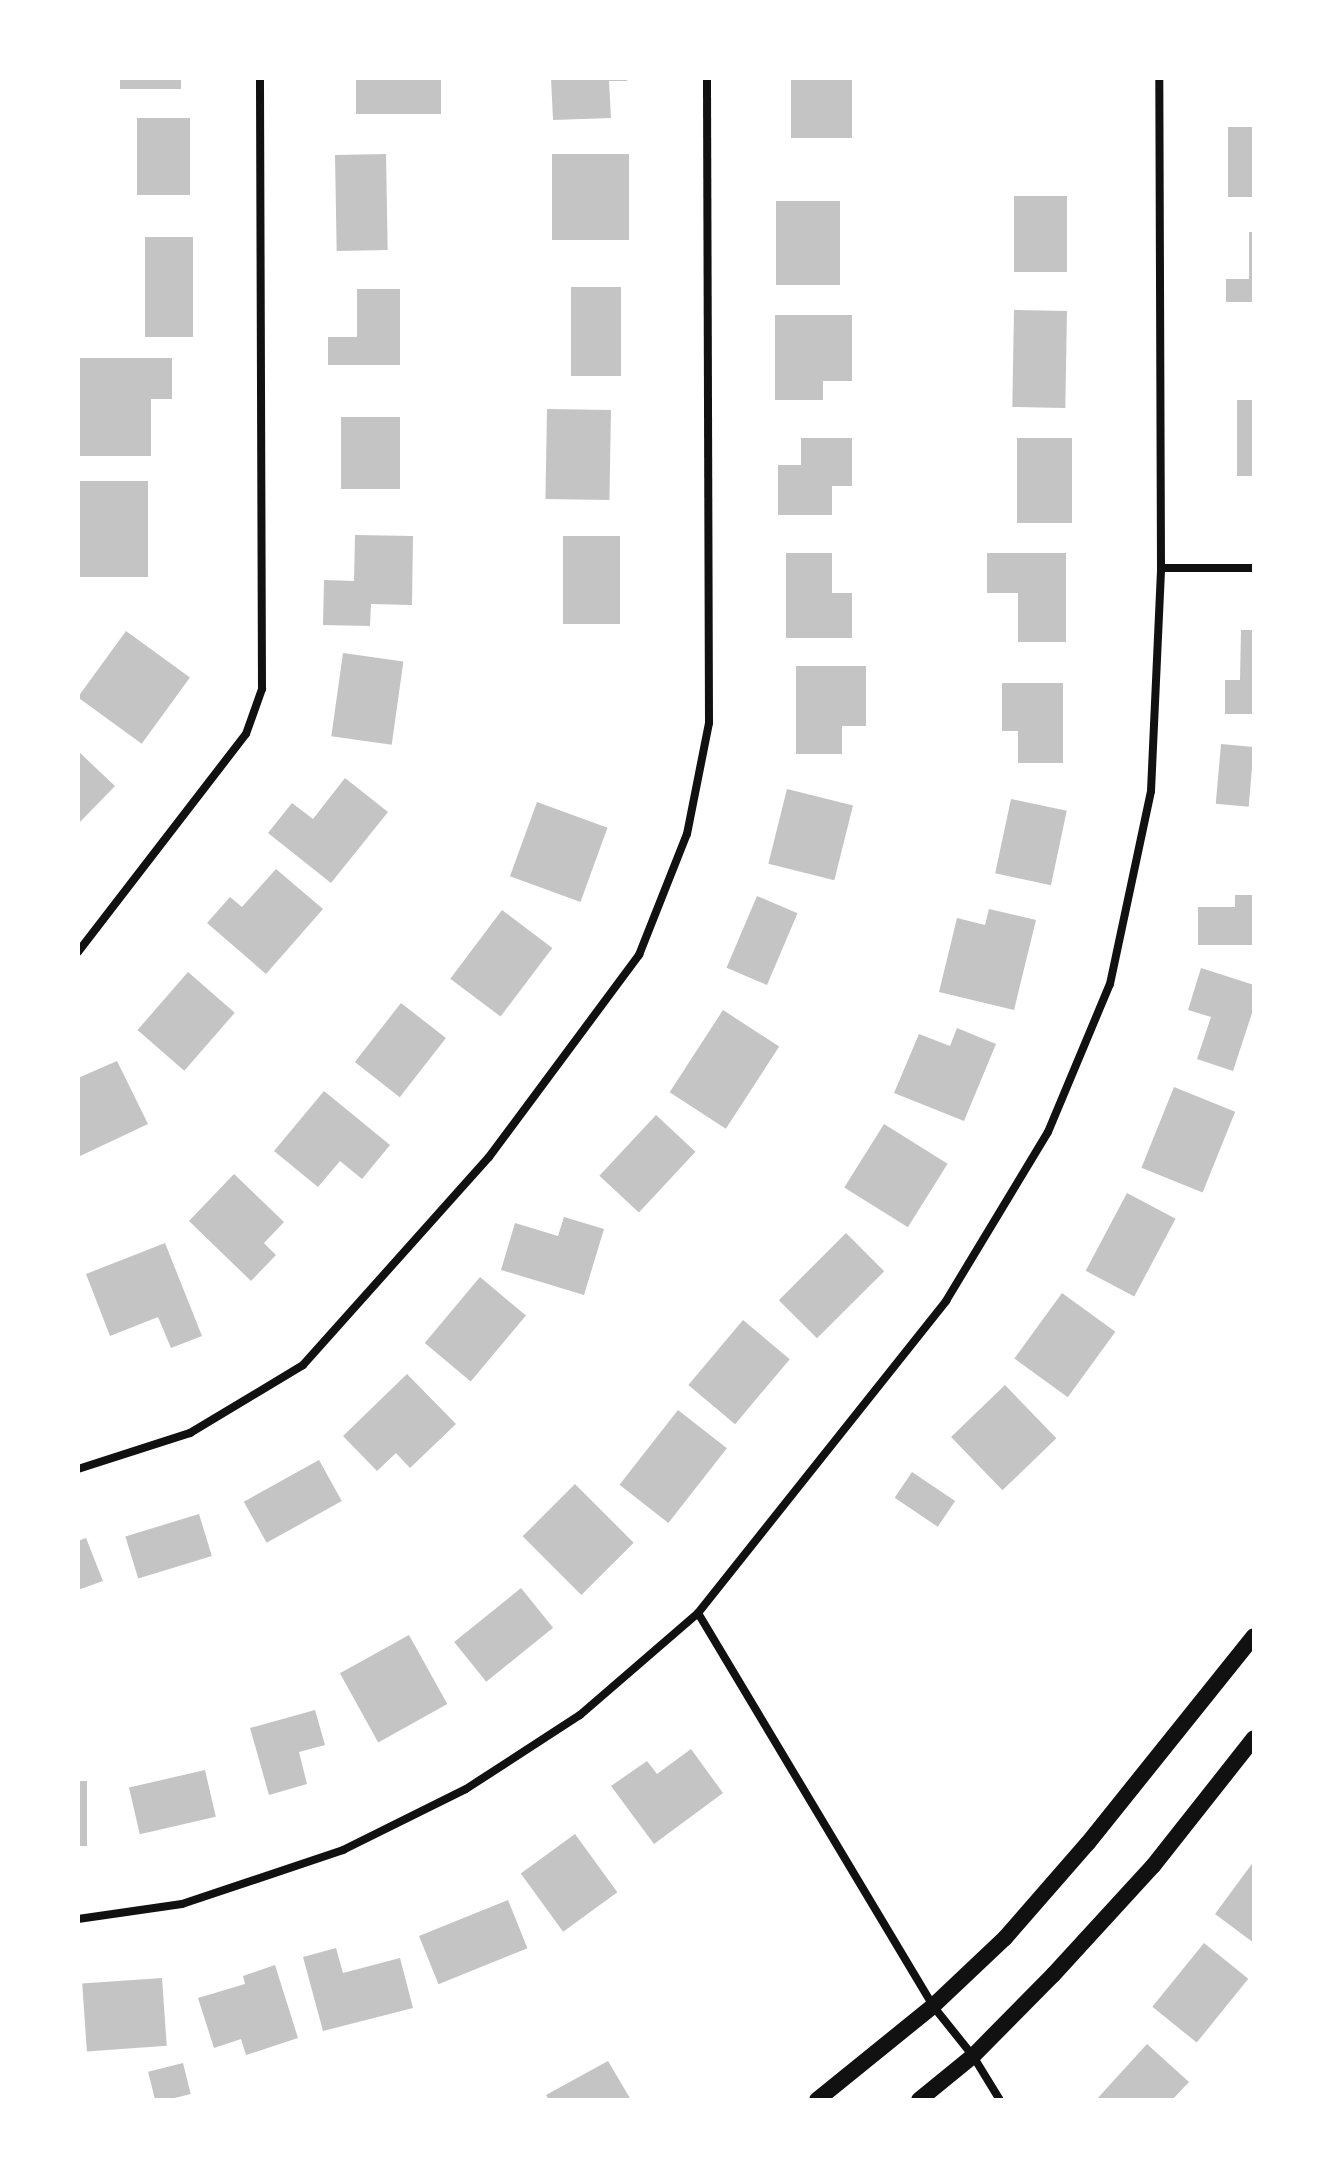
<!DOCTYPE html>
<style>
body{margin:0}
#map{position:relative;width:1332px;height:2178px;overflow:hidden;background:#fff;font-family:"Zilla Slab",serif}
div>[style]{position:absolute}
.building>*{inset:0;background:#c4c4c4;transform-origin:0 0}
.minor>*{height:8px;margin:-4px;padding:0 4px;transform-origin:4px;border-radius:4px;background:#111}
.secondary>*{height:16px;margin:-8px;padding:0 8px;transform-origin:8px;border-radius:8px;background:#111}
span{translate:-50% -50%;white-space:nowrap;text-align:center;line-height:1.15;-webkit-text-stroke:8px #fff;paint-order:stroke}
.frame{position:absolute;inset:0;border:80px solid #fff;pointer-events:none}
</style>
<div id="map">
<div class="building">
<i style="left:120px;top:78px;width:61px;height:11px"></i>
<i style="left:356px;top:78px;width:85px;height:36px"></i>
<i style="clip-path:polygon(551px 78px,627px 78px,627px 81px,609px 81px,611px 118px,553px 120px)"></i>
<i style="left:791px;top:78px;width:61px;height:60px"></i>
<i style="left:137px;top:118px;width:53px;height:77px"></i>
<i style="left:1228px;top:127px;width:26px;height:70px"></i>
<i style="left:386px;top:154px;width:96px;height:51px;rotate:89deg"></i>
<i style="left:552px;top:154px;width:77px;height:86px"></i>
<i style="left:1014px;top:196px;width:53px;height:76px"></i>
<i style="left:776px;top:201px;width:64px;height:84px"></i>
<i style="clip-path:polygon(1249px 232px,1254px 232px,1254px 302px,1226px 302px,1226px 279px,1249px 279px)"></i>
<i style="left:145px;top:237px;width:48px;height:100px"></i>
<i style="left:571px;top:287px;width:50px;height:89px"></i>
<i style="clip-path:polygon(357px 289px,400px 289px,400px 365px,328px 365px,328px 337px,357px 337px)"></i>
<i style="left:1014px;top:310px;width:53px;height:97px;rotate:1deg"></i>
<i style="clip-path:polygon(775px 315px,852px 315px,852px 381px,823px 381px,823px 400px,775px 400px)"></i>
<i style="clip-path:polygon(78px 358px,172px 358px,172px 399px,151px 399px,151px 456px,78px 456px)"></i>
<i style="left:1237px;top:400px;width:17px;height:76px"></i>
<i style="left:547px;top:409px;width:64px;height:90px;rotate:1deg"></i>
<i style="left:341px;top:417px;width:59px;height:72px"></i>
<i style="clip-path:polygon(801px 438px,852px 438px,852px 486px,832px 486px,832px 515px,778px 515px,778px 465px,801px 465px)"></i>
<i style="left:1017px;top:438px;width:55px;height:85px"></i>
<i style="left:78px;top:481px;width:70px;height:96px"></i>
<i style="clip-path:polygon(355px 535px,413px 536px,412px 605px,371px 604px,370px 626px,323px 625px,324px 580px,354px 581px)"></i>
<i style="left:563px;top:536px;width:57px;height:88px"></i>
<i style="clip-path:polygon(786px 553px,832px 553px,832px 593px,852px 593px,852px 638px,786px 638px)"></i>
<i style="clip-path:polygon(987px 553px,1066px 553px,1066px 642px,1018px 642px,1018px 593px,987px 593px)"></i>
<i style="clip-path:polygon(1241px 630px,1254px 630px,1254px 714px,1225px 714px,1225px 680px,1240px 680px)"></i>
<i style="left:126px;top:631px;width:79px;height:82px;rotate:36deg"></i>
<i style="left:343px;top:653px;width:61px;height:84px;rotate:8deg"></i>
<i style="clip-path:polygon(796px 666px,866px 666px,866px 726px,842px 726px,842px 754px,796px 754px)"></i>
<i style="clip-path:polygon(1002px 683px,1063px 683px,1063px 763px,1018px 763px,1018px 731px,1002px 731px)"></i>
<i style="left:1221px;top:744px;width:33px;height:60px;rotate:5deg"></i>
<i style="clip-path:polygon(78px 751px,115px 786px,78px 824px)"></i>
<i style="clip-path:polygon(345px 778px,388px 812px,331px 883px,268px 833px,292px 803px,313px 819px)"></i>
<i style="left:787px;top:789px;width:68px;height:77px;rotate:14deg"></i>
<i style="left:1011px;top:799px;width:57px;height:76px;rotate:12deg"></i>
<i style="left:537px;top:802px;width:75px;height:79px;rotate:20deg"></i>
<i style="clip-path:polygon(276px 869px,323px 909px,266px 974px,207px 923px,230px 897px,242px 907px)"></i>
<i style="clip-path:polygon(1235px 895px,1254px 895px,1254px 945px,1198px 945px,1198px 907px,1235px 907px)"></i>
<i style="left:757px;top:896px;width:44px;height:78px;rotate:23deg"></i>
<i style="clip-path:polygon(989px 909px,1036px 920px,1014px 1010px,939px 992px,957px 918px,985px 925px)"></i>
<i style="left:502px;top:910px;width:63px;height:86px;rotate:37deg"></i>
<i style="clip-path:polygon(1201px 968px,1254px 985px,1254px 1007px,1233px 1071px,1197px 1059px,1211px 1017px,1188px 1010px)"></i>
<i style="left:188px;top:972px;width:62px;height:77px;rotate:41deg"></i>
<i style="left:401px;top:1003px;width:57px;height:75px;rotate:38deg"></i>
<i style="left:723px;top:1010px;width:67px;height:98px;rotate:33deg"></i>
<i style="clip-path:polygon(957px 1028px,996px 1044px,964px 1121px,894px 1093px,919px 1034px,950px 1046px)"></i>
<i style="clip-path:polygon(117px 1061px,148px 1124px,78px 1157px,78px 1078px)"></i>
<i style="left:1174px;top:1087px;width:66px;height:87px;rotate:22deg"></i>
<i style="clip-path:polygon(324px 1091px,390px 1145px,362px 1179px,340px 1161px,318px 1187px,274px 1151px)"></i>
<i style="left:656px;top:1115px;width:54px;height:83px;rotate:43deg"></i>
<i style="left:884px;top:1124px;width:75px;height:75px;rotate:32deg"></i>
<i style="clip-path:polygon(234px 1174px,284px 1222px,264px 1243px,276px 1255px,251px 1281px,189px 1221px)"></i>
<i style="left:1127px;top:1193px;width:55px;height:88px;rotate:28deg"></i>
<i style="clip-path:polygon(564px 1217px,604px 1229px,584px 1295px,501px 1270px,515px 1223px,558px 1236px)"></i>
<i style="left:846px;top:1233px;width:54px;height:95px;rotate:45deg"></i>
<i style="clip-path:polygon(165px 1243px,202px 1336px,171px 1348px,158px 1317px,110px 1336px,86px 1274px)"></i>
<i style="left:480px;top:1277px;width:60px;height:86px;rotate:40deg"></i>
<i style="left:1062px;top:1293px;width:66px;height:81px;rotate:36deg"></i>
<i style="left:743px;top:1320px;width:61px;height:85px;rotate:40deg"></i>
<i style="clip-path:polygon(407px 1374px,456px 1424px,410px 1468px,396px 1453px,377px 1471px,343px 1436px)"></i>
<i style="left:1005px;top:1385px;width:74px;height:75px;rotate:46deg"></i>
<i style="left:678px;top:1410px;width:62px;height:95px;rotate:38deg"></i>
<i style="left:319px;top:1460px;width:47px;height:86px;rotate:61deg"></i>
<i style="left:912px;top:1472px;width:52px;height:31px;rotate:34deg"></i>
<i style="left:575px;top:1484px;width:83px;height:74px;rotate:45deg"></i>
<i style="left:199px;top:1514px;width:44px;height:77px;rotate:73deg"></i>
<i style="clip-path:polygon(86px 1538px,103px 1581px,78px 1590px,78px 1541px)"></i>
<i style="left:521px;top:1588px;width:51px;height:86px;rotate:51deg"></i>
<i style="left:409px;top:1635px;width:79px;height:79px;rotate:61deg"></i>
<i style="clip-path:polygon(315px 1710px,325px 1745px,299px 1752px,307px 1784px,269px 1795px,250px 1728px)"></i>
<i style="clip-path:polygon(691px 1749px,723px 1793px,654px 1844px,611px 1786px,647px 1761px,657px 1774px)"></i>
<i style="left:205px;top:1770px;width:48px;height:78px;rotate:77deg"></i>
<i style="left:78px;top:1781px;width:9px;height:65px"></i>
<i style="left:575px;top:1834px;width:72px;height:67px;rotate:54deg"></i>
<i style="clip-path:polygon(1254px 1861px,1254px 1943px,1215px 1914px)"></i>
<i style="left:508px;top:1900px;width:52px;height:96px;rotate:68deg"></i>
<i style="left:1204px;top:1943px;width:57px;height:82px;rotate:39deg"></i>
<i style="clip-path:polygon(336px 1948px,343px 1973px,400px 1958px,413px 2008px,323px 2031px,303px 1957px)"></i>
<i style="clip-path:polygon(275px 1965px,298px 2038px,246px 2055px,241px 2039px,214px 2048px,198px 1998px,245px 1984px,243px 1976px)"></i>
<i style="left:162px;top:1978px;width:68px;height:80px;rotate:86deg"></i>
<i style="clip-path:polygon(1147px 2044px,1189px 2082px,1172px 2100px,1096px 2100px)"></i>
<i style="clip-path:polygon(608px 2061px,631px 2100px,549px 2100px,546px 2095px)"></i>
<i style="left:183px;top:2063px;width:32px;height:36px;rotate:76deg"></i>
</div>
<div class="minor">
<i style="left:1161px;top:568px;width:93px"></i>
<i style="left:78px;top:952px;width:275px;rotate:-52.4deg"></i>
<i style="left:246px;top:734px;width:48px;rotate:-70.4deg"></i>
<i style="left:262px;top:689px;width:611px;rotate:-90.19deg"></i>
<i style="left:78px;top:1469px;width:118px;rotate:-17.8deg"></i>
<i style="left:190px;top:1433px;width:132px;rotate:-31deg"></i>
<i style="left:303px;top:1365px;width:279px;rotate:-48.2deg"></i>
<i style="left:489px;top:1157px;width:252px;rotate:-53.4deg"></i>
<i style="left:639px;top:955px;width:130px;rotate:-68.4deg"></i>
<i style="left:687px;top:834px;width:113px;rotate:-78.8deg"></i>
<i style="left:709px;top:723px;width:645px;rotate:-90.18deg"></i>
<i style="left:698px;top:1613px;width:458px;rotate:59.1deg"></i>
<i style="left:933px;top:2006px;width:64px;rotate:51.3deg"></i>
<i style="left:973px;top:2056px;width:52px;rotate:58.5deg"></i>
<i style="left:78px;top:1919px;width:105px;rotate:-8.2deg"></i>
<i style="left:182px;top:1904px;width:170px;rotate:-18.5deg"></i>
<i style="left:343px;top:1850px;width:137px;rotate:-26.4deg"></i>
<i style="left:466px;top:1789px;width:136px;rotate:-33deg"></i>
<i style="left:580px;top:1715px;width:156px;rotate:-40.8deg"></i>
<i style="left:698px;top:1613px;width:399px;rotate:-51.5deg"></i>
<i style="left:946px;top:1301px;width:197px;rotate:-58.9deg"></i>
<i style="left:1048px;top:1132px;width:160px;rotate:-67.3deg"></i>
<i style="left:1110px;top:984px;width:197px;rotate:-78deg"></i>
<i style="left:1151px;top:791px;width:223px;rotate:-87.4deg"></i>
<i style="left:1161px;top:568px;width:490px;rotate:-90.2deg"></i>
</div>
<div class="secondary">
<i style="left:817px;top:2100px;width:149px;rotate:-39deg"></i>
<i style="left:933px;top:2006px;width:99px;rotate:-43.4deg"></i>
<i style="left:1005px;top:1938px;width:126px;rotate:-48.9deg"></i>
<i style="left:1088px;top:1843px;width:265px;rotate:-51.3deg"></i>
<i style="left:919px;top:2100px;width:70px;rotate:-39.2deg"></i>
<i style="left:973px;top:2056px;width:114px;rotate:-45.4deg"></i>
<i style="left:1053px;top:1975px;width:148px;rotate:-47.5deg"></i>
<i style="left:1153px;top:1866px;width:163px;rotate:-51.7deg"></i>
</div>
<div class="frame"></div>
</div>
